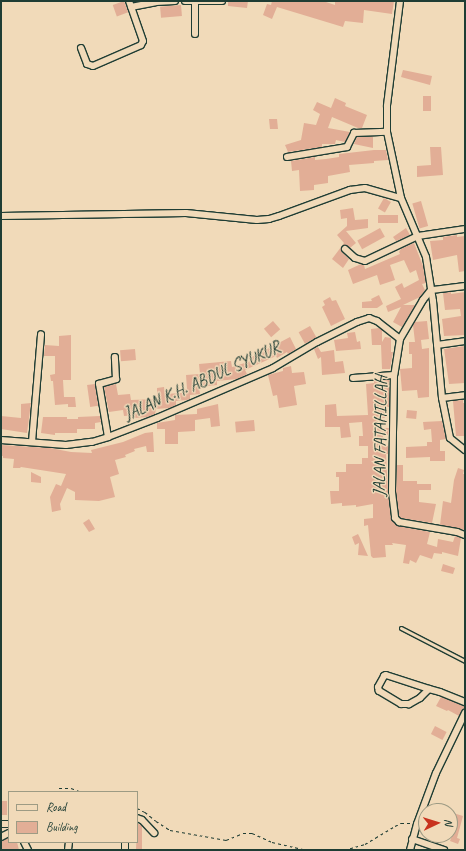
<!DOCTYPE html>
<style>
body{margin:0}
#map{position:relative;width:466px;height:851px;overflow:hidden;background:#f1dab9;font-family:Caveat,sans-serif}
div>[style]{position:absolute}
.building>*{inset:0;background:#e2ae96;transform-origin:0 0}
.path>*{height:1px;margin-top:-0.5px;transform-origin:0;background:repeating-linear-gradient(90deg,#1f3d34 0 3px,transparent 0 6px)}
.roads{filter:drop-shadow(1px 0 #1f3d34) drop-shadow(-1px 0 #1f3d34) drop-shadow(0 1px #1f3d34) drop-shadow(0 -1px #1f3d34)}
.service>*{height:3px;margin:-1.5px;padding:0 1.5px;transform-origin:1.5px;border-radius:1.5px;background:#f1dab9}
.minor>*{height:6px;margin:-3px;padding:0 3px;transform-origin:3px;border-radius:3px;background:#f1dab9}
span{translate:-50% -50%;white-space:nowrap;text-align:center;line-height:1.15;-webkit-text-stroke:3px #f1dab9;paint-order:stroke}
.street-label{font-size:17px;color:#1f3d34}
.frame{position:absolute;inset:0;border:2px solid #1f3d34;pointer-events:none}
.legend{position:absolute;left:8px;top:791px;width:130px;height:52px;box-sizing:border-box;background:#f1dab9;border:1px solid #9d9b84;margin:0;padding:5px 7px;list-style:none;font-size:12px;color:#1f3d34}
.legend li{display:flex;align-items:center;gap:8px;height:20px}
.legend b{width:20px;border:1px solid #9d9b84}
.north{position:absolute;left:418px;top:803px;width:40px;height:40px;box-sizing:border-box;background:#f1dab9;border:1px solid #9d9b84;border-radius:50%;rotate:86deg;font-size:11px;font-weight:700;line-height:16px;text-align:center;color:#1f3d34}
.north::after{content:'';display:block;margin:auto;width:14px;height:18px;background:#c8321e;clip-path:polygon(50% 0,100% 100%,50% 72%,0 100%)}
</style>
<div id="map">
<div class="building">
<i style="left:124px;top:1px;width:12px;height:12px;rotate:70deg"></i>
<i style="clip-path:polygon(228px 1px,248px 1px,247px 8px,228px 6px)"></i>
<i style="clip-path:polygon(272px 1px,323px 1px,335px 5px,335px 1px,394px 1px,392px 14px,364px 10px,363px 23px,345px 21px,343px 27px,277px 7px,272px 19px,263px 15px,267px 4px,271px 5px)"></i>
<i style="left:181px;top:5px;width:11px;height:21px;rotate:85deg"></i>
<i style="clip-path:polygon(403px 70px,432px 76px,430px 85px,401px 77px)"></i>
<i style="left:423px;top:96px;width:8px;height:15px"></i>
<i style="clip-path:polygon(335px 98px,346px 103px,345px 106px,367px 115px,362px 128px,358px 128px,332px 117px,328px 128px,350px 132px,345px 142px,336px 140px,335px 144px,322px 144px,322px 147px,288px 152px,285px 145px,301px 140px,304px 123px,316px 125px,320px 114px,313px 110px,317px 102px,331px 108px)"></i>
<i style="clip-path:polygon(269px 119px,277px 119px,278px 129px,270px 129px)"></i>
<i style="clip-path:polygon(357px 137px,373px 137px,373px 148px,354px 144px)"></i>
<i style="clip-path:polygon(430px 147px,441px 147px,443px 175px,417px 177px,417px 166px,431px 165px)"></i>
<i style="clip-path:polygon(374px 150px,386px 150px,388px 160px,374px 161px,374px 163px,349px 165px,350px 172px,328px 176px,328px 183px,314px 185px,314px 190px,300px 191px,299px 170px,292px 171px,291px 161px,315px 157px,315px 160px,326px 159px,339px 157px,339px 154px)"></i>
<i style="left:384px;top:198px;width:8px;height:12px;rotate:30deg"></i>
<i style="left:421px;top:201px;width:26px;height:9px;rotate:74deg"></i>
<i style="clip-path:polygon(353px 208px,355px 220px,368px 219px,368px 228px,346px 231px,356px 243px,350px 248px,346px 245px,341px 246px,341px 251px,349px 259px,343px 268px,332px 259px,344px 243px,337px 235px,347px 226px,347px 218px,341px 219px,340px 210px)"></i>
<i style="left:398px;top:215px;width:8px;height:20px;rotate:90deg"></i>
<i style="left:380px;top:228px;width:10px;height:26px;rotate:61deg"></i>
<i style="clip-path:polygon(406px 228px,410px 235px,396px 241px,393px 237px)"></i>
<i style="clip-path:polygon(457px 235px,457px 237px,465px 236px,465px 271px,459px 272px,457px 255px,433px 260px,430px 241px,443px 240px,443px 237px)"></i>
<i style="clip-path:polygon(414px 243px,423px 266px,426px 283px,422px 284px,425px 290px,420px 297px,403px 305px,415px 305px,402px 327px,393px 322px,401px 307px,388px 312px,386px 306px,401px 299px,395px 287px,402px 283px,404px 288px,419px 280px,416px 270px,410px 273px,404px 260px,390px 265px,395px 280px,380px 285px,377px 275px,353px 284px,348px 270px,361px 264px,364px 265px,365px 269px,400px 254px,399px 252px,401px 249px)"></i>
<i style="clip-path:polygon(451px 292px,451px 294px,465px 292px,465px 335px,444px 336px,442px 319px,461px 316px,460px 309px,445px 310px,443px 293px)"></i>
<i style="clip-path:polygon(379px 295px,383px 304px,377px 308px,362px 308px,362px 302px,372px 301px,371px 299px)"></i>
<i style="clip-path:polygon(330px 297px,332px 301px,336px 300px,345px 319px,331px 326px,322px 307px,325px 305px,323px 301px)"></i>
<i style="left:273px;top:321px;width:11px;height:12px;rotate:49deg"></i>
<i style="clip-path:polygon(427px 321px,429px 339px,421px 340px,422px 349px,429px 348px,429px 397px,418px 398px,417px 390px,402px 391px,400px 369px,412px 368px,412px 354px,409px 354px,409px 342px,415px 342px,413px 325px,415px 322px)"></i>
<i style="left:310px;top:326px;width:13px;height:13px;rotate:61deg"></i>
<i style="clip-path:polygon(379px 328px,382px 330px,382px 342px,385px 337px,391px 338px,391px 352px,393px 352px,390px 369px,382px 369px,381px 345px,372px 345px,371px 329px)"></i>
<i style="clip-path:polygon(355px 332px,357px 342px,360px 341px,361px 349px,336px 351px,334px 340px,348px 338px,347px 333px)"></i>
<i style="clip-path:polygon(71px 335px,71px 380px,63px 380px,64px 397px,75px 397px,76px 407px,68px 407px,68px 404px,55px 405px,53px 381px,51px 381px,50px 375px,55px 374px,55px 356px,44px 356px,45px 345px,59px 346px,59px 336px)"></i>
<i style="clip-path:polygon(290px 337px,296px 349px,288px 354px,287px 352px,277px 358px,276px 356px,245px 370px,247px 374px,237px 379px,217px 381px,217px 385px,199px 387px,200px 394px,190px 395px,190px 399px,187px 400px,176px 401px,176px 405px,169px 408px,156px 409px,155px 414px,147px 417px,135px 418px,135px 415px,124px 416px,123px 410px,109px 412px,104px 387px,116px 384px,118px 395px,130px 394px,131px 400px,157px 399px,157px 388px,164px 387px,165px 394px,182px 393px,182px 389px,187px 389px,186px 375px,200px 374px,199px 364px,231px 361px,232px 367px,251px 361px,250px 358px)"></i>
<i style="clip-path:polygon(465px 346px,465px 383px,449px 384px,444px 349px)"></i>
<i style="clip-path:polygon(318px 347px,321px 352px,334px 350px,335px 362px,343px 361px,345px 373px,322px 375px,321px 357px,318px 359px,314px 349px)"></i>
<i style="left:135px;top:349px;width:11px;height:15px;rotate:85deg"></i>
<i style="clip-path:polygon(291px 366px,292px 373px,304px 372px,306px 384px,294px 386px,297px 405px,279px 408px,277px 395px,273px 396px,268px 375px,283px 371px,283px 368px)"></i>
<i style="clip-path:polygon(389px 380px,389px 407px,384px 407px,385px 418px,378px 418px,378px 428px,389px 428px,388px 435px,383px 435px,384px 447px,388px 446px,388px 454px,386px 454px,388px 492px,391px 519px,398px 526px,430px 532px,427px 544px,437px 547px,438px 539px,453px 542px,455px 536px,461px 538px,458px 556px,442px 552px,442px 554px,434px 553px,432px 559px,420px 555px,416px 563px,410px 560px,409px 564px,403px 563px,406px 545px,392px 543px,393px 545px,385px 545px,386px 557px,373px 558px,371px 556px,368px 525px,364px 526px,364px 519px,373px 518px,373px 504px,356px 507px,356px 505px,342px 506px,342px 503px,331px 504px,330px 491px,339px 491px,339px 477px,336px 477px,336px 472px,346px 472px,346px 464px,362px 464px,362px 458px,368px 458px,368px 446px,359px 446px,359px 436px,363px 436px,362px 422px,349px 423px,351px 437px,341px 438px,340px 427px,325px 427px,325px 405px,336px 404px,337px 416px,368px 415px,366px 384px,374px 383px,374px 381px)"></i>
<i style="left:95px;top:384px;width:22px;height:8px;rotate:82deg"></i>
<i style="clip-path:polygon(463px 400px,463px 403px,465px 403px,465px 436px,456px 436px,453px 401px)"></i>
<i style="clip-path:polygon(31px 403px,27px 433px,1px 429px,1px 416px,21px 418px,21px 404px)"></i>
<i style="clip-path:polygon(218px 404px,220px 426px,211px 427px,210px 418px,195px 420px,195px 431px,178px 432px,178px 444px,165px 444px,165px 429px,157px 429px,157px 423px,175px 420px,175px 415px,197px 414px,197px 409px)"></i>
<i style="left:407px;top:410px;width:10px;height:8px;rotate:6deg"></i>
<i style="clip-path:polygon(100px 416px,101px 422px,95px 423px,95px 429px,77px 429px,77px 433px,55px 433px,55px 435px,41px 433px,43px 417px,67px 417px,67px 419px,78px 419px,78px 417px)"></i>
<i style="left:254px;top:420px;width:11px;height:19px;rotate:85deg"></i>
<i style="clip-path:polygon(442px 421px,446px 439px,440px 440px,440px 451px,445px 451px,445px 461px,430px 461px,430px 457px,406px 458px,406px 447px,427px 446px,427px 442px,432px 442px,431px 429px,424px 430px,423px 422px)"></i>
<i style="clip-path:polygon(153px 432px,154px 452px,147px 452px,146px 446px,134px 449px,135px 451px,125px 455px,126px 457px,115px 460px,119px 474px,110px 477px,115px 497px,99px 501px,75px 500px,75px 492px,67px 488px,60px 504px,61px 510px,52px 512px,50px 497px,56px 484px,61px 486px,66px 474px,21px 467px,20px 468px,13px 468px,14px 459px,3px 458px,3px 456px,1px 456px,1px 445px,50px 448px,71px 452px,92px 453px,91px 450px,123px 442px,145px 433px)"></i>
<i style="clip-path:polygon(397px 465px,403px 465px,403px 481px,417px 481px,417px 484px,431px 484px,431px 490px,419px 490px,419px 502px,436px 504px,432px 523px,401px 518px,399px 516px,396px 492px)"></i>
<i style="clip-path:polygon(458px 468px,464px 470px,463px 474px,465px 474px,465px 530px,440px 525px,443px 501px,451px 503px,454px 480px)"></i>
<i style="clip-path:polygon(31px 472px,41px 477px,41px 483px,31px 482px)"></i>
<i style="clip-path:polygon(89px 519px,95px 529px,89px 532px,83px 523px)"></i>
<i style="clip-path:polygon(358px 534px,360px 538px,368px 556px,358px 555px,359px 543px,355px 545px,352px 537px)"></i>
<i style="clip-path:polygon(443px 564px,455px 568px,453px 574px,441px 571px)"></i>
<i style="clip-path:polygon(441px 697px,465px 706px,465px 708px,462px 710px,459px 716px,448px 710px,447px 711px,436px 706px)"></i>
<i style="left:435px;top:726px;width:13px;height:9px;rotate:27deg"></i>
<i style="left:1px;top:801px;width:6px;height:14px"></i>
<i style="clip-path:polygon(453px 813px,463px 816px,457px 838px,460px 839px,458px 844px,450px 841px,455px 828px,450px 827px)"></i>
<i style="clip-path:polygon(137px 823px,142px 826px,142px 850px,136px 850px)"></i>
<i style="clip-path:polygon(9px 838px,9px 842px,17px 842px,19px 850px,1px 850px,1px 841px)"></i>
</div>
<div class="path">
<i style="left:59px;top:788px;width:12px"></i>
<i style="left:71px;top:788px;width:12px;rotate:20deg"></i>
<i style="left:137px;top:808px;width:9px;rotate:27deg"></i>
<i style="left:145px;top:812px;width:14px;rotate:39deg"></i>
<i style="left:156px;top:821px;width:17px;rotate:33deg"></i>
<i style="left:170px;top:830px;width:57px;rotate:10.1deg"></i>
<i style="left:226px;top:840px;width:18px;rotate:-22deg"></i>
<i style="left:243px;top:833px;width:9px"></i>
<i style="left:252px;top:833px;width:22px;rotate:24deg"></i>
<i style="left:272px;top:842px;width:36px;rotate:13deg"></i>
<i style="left:344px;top:850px;width:22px;rotate:-16deg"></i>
<i style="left:365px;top:844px;width:35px;rotate:-31deg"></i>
<i style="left:395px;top:826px;width:7px;rotate:-27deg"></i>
<i style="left:401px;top:823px;width:9px"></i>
</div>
<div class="roads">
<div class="service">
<i style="left:401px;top:628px;width:72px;rotate:27.3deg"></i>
</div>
<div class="minor">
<i style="left:185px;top:1px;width:37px"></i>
<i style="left:400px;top:1px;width:106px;rotate:97.1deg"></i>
<i style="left:387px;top:106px;width:26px;rotate:90deg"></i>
<i style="left:387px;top:132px;width:67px;rotate:78deg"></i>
<i style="left:401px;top:198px;width:64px;rotate:67deg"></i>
<i style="left:426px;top:257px;width:45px;rotate:81deg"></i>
<i style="left:433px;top:301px;width:97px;rotate:84.7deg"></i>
<i style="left:442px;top:398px;width:41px;rotate:78.7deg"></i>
<i style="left:450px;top:438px;width:19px;rotate:39deg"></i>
<i style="left:131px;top:7px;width:25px;rotate:-11deg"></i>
<i style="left:156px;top:2px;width:19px;rotate:-3deg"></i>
<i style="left:195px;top:34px;width:33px;rotate:-90deg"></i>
<i style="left:81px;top:48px;width:17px;rotate:69deg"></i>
<i style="left:87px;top:64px;width:6px;rotate:18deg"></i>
<i style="left:93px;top:66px;width:52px;rotate:-23.6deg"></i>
<i style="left:141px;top:45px;width:4px;rotate:-63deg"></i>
<i style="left:143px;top:41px;width:42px;rotate:-109.3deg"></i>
<i style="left:287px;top:157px;width:61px;rotate:-9.5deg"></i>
<i style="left:347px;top:147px;width:16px;rotate:-63deg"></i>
<i style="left:354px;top:133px;width:33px;rotate:-2deg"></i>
<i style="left:1px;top:216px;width:185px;rotate:-0.9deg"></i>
<i style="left:186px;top:213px;width:71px;rotate:5.6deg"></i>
<i style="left:257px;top:220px;width:12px;rotate:-5deg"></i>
<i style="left:269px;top:219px;width:10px;rotate:-17deg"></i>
<i style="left:279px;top:216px;width:76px;rotate:-20.1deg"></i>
<i style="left:350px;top:190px;width:15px;rotate:-8deg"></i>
<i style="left:365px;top:188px;width:37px;rotate:16deg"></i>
<i style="left:345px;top:249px;width:13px;rotate:42deg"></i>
<i style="left:355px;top:258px;width:10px;rotate:17deg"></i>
<i style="left:365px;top:261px;width:59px;rotate:-25.3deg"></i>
<i style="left:418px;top:236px;width:48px;rotate:-8.5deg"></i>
<i style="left:465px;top:286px;width:34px;rotate:173deg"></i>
<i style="left:431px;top:290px;width:13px;rotate:129deg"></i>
<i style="left:423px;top:300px;width:45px;rotate:120.5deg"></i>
<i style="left:400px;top:339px;width:36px;rotate:99deg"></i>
<i style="left:394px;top:375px;width:117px;rotate:91deg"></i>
<i style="left:392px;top:492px;width:26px;rotate:83deg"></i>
<i style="left:395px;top:518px;width:6px;rotate:45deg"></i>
<i style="left:399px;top:522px;width:59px;rotate:9.8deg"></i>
<i style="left:457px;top:532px;width:9px;rotate:21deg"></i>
<i style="left:437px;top:345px;width:28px;rotate:-8deg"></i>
<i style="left:353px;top:378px;width:41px;rotate:-4.2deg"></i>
<i style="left:442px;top:398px;width:23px;rotate:-7deg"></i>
<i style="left:108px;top:437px;width:54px;rotate:-99.6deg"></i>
<i style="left:99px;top:384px;width:18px;rotate:-16deg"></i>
<i style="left:116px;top:379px;width:22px;rotate:-93deg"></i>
<i style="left:1px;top:440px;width:65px;rotate:4.4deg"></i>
<i style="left:66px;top:445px;width:26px;rotate:-7deg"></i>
<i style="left:92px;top:442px;width:17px;rotate:-17deg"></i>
<i style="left:108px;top:437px;width:53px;rotate:-21.2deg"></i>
<i style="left:157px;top:418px;width:126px;rotate:-23.3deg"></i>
<i style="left:273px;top:368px;width:51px;rotate:-30.6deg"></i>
<i style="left:317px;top:342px;width:45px;rotate:-26.6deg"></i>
<i style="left:357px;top:322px;width:13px;rotate:-18deg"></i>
<i style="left:369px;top:318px;width:9px;rotate:21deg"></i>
<i style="left:377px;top:321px;width:29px;rotate:38deg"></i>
<i style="left:32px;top:442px;width:108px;rotate:-85.2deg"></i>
<i style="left:429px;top:689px;width:13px;rotate:135deg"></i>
<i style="left:420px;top:698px;width:13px;rotate:151deg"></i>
<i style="left:409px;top:704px;width:8px;rotate:180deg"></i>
<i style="left:401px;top:704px;width:26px;rotate:-149deg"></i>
<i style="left:379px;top:691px;width:4px;rotate:-104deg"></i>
<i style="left:378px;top:687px;width:13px;rotate:-61deg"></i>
<i style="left:384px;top:676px;width:2px;rotate:-27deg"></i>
<i style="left:386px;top:675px;width:45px;rotate:18deg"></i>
<i style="left:429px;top:689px;width:11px;rotate:15deg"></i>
<i style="left:440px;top:692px;width:27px;rotate:22deg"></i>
<i style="left:137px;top:818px;width:5px;rotate:22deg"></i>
<i style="left:142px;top:820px;width:18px;rotate:47deg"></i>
<i style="left:1px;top:824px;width:8px"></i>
<i style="left:1px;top:837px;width:9px;rotate:-27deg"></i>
<i style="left:412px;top:839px;width:34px;rotate:19deg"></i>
<i style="left:24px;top:842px;width:9px;rotate:63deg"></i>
<i style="left:68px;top:850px;width:8px;rotate:-83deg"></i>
<i style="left:125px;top:850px;width:8px;rotate:-90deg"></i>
<i style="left:410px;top:850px;width:27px;rotate:-75deg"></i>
<i style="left:417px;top:824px;width:54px;rotate:-69.6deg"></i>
<i style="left:436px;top:773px;width:67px;rotate:-64.2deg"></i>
</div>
</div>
<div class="street-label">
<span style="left:202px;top:381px;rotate:-24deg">JALAN K.H. ABDUL SYUKUR</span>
<span style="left:380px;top:436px;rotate:-89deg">JALAN FATAHILLAH</span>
</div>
<div class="frame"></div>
<ul class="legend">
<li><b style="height:5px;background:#f1dab9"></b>Road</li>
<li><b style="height:11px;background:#e2ae96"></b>Building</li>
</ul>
<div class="north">N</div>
</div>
